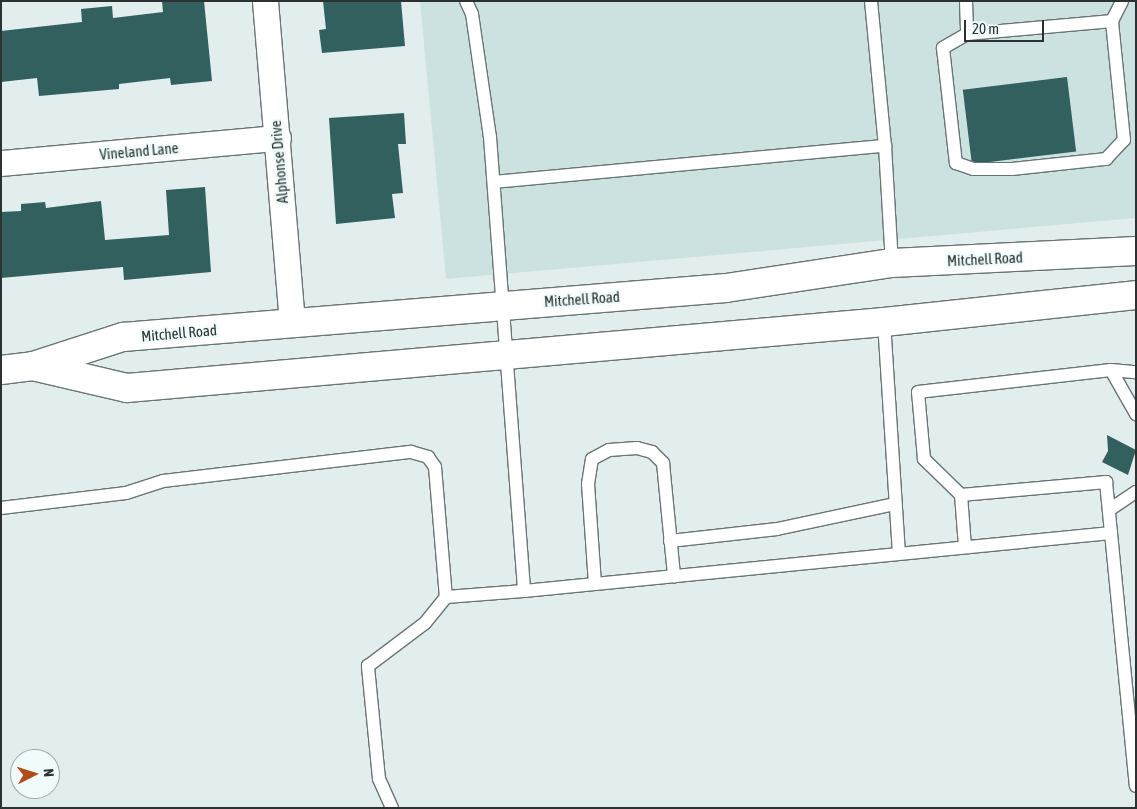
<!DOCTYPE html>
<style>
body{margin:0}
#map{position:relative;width:1137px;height:809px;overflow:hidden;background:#e2eeee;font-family:"Asap Condensed",sans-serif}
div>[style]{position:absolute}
.built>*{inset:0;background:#cce2e1}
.building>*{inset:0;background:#32605f;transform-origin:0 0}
.roads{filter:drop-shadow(1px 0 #697474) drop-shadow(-1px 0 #697474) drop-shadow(0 1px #697474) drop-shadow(0 -1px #697474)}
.service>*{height:12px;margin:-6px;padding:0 6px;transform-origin:6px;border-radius:6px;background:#fff}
.minor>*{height:25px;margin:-12.5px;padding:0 12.5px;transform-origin:12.5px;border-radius:12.5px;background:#fff}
.secondary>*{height:28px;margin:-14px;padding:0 14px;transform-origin:14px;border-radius:14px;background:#fff}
span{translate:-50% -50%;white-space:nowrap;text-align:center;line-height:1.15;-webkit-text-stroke:5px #effcfb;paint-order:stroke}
.street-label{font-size:15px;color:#2c3131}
.frame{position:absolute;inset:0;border:2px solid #2c3131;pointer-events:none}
.north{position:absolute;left:10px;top:749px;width:50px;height:50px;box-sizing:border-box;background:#effcfb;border:1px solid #a1abaa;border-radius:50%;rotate:85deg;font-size:14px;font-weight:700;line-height:20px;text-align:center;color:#2c3131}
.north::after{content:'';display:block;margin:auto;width:18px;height:22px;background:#b14d1a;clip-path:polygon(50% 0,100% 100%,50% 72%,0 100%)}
.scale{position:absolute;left:964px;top:20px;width:80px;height:22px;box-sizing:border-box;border:2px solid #2c3131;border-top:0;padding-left:6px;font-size:15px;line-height:18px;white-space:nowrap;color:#2c3131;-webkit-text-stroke:4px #effcfb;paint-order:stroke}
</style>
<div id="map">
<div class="built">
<i style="clip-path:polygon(420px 1px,1136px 1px,1136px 218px,446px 279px)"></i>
</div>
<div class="building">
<i style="clip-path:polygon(162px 1px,204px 1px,212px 81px,171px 85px,170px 78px,119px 84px,119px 89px,39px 96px,37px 78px,1px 82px,1px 31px,82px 22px,81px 9px,112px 6px,113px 18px,163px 12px)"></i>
<i style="clip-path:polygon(323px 1px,401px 1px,405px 46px,322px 53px,319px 30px,326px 29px)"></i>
<i style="left:1067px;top:77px;width:75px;height:105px;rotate:83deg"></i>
<i style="clip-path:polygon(404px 113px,406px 144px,398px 144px,403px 193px,392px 194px,395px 218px,336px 224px,329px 118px)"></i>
<i style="clip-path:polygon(205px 187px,211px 272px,124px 280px,123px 267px,1px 278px,1px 212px,21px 211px,21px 204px,45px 202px,46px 208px,101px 201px,105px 240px,169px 235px,166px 190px)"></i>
<i style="clip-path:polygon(1107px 435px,1136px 450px,1128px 475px,1102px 462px,1108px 451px)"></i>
</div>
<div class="roads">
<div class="service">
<i style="left:466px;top:1px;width:14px;rotate:65deg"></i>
<i style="left:472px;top:14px;width:124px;rotate:81.7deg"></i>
<i style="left:490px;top:137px;width:455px;rotate:85.7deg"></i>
<i style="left:524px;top:591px;width:590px;rotate:-5.64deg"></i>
<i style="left:1111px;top:533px;width:254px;rotate:84.4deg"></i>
<i style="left:871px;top:1px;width:146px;rotate:84.5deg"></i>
<i style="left:966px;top:1px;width:33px;rotate:88deg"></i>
<i style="left:967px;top:34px;width:146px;rotate:-5.1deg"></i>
<i style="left:967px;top:34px;width:28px;rotate:150deg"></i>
<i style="left:943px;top:48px;width:116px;rotate:83.6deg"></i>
<i style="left:956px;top:163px;width:18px;rotate:19deg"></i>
<i style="left:973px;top:169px;width:39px"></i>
<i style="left:1012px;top:169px;width:95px;rotate:-6.1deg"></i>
<i style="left:1106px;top:159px;width:26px;rotate:-47deg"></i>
<i style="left:1124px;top:140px;width:120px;rotate:-95.8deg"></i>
<i style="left:1112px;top:21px;width:22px;rotate:-63deg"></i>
<i style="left:494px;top:182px;width:393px;rotate:-5.3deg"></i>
<i style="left:885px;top:146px;width:117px;rotate:86.6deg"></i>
<i style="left:884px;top:322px;width:231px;rotate:86.3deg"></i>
<i style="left:1111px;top:370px;width:51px;rotate:60.4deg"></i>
<i style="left:961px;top:495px;width:52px;rotate:-135.8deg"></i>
<i style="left:924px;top:459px;width:67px;rotate:-95.1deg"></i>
<i style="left:918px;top:392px;width:194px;rotate:-6.5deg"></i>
<i style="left:1111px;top:370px;width:25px;rotate:5deg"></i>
<i style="left:1px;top:508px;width:126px;rotate:-6.8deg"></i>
<i style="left:126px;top:493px;width:39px;rotate:-18deg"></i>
<i style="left:163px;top:481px;width:250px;rotate:-6.7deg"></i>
<i style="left:411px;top:452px;width:18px;rotate:16deg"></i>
<i style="left:428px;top:457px;width:12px;rotate:55deg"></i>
<i style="left:435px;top:467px;width:130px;rotate:85.2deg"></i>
<i style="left:1109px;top:510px;width:32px;rotate:-34deg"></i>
<i style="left:670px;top:541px;width:108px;rotate:-6.4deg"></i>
<i style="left:777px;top:529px;width:121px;rotate:-12deg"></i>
<i style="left:965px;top:547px;width:52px;rotate:-94.4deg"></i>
<i style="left:961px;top:495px;width:146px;rotate:-5.1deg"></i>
<i style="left:1106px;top:482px;width:51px;rotate:84.4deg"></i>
<i style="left:595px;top:584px;width:100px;rotate:-94deg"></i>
<i style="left:588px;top:484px;width:25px;rotate:-81deg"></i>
<i style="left:592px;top:459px;width:19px;rotate:-28deg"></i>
<i style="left:609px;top:450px;width:28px;rotate:-4deg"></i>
<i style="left:637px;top:448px;width:16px;rotate:15deg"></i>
<i style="left:652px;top:452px;width:16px;rotate:45deg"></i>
<i style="left:663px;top:463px;width:114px;rotate:84.4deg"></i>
<i style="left:392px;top:808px;width:32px;rotate:-114deg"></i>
<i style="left:379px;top:779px;width:114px;rotate:-95.6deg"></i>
<i style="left:368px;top:666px;width:71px;rotate:-37deg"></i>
<i style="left:425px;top:623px;width:33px;rotate:-51deg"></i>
<i style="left:446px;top:597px;width:78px;rotate:-4.4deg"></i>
</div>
<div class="minor">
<i style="left:265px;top:1px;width:323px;rotate:85.2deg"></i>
<i style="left:1px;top:163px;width:278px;rotate:-5.2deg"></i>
</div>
<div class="secondary">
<i style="left:33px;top:366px;width:97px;rotate:13.2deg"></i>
<i style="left:127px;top:388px;width:760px;rotate:-4.98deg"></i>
<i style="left:884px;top:322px;width:253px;rotate:-6.1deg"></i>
<i style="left:1px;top:370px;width:32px;rotate:-7deg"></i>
<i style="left:33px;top:366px;width:95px;rotate:-17.9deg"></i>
<i style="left:123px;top:337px;width:605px;rotate:-4.65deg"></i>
<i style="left:726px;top:288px;width:168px;rotate:-8.6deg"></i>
<i style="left:892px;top:263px;width:244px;rotate:-2.8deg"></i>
</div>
</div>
<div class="street-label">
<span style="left:139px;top:151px;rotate:-5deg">Vineland Lane</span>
<span style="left:279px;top:162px;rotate:-95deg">Alphonse Drive</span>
<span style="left:985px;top:259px;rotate:-3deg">Mitchell Road</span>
<span style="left:582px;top:299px;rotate:-4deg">Mitchell Road</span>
<span style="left:179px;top:333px;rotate:-5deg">Mitchell Road</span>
</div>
<div class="frame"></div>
<div class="north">N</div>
<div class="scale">20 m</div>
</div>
